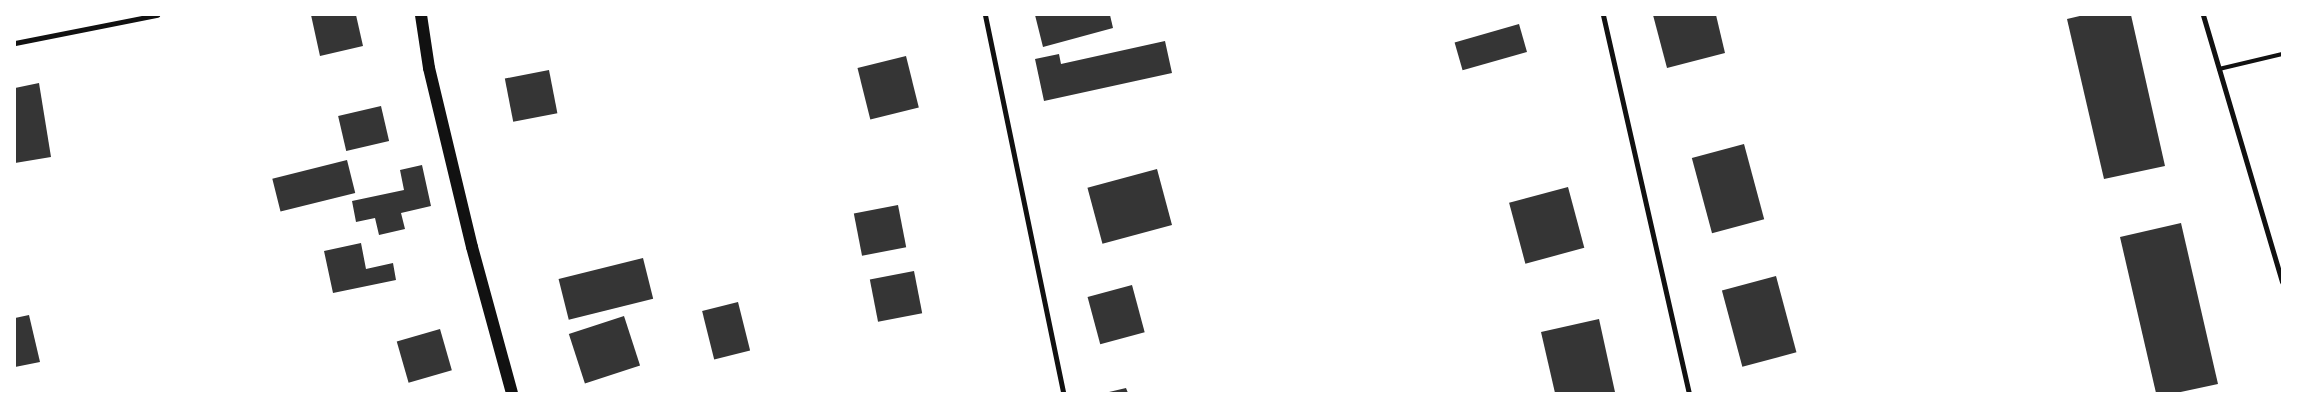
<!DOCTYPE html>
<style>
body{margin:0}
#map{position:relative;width:2297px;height:408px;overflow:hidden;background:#fff;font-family:Arial,sans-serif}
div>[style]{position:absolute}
.building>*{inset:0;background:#353535;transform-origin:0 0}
.service>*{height:4px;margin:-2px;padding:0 2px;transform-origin:2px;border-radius:2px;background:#111}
.minor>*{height:5px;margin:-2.5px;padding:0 2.5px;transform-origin:2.5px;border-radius:2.5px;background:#111}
.primary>*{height:12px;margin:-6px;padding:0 6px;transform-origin:6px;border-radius:6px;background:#111}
span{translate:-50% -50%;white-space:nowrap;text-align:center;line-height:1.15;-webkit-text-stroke:4px #fff;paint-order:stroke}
.frame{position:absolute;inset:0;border:16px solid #fff;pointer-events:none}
</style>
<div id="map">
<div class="building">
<i style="clip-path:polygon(311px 15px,356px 15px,363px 46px,320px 56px)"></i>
<i style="clip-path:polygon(1035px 15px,1110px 15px,1113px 28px,1043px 47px)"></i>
<i style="clip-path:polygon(1653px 15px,1716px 15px,1725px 53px,1667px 68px)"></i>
<i style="clip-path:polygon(2084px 15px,2131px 15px,2165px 166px,2104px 179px,2067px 19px)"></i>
<i style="left:1519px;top:24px;width:29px;height:67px;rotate:74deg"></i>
<i style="clip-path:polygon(1165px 41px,1172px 73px,1044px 101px,1035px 59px,1059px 54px,1061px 64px)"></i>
<i style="left:906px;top:56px;width:53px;height:50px;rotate:76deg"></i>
<i style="left:549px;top:70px;width:44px;height:45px;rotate:79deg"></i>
<i style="clip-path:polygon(39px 83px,51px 157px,15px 163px,15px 88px)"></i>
<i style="left:381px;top:106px;width:36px;height:44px;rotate:77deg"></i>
<i style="left:1744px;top:144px;width:78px;height:54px;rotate:75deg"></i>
<i style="left:347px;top:160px;width:34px;height:77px;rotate:76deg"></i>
<i style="clip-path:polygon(422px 165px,431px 206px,401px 213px,405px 229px,379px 235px,375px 218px,356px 222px,352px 201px,404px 190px,400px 170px)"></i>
<i style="left:1157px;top:169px;width:58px;height:72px;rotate:75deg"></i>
<i style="left:1568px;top:187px;width:63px;height:61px;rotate:75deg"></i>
<i style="left:898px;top:205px;width:43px;height:45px;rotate:79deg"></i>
<i style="clip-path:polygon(2181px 223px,2218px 384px,2176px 393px,2156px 393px,2120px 237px)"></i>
<i style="clip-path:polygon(361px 243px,366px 269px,393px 263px,396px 280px,333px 293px,324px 251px)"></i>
<i style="left:643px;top:258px;width:42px;height:87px;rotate:76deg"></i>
<i style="left:914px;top:271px;width:43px;height:45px;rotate:79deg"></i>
<i style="left:1776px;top:276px;width:79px;height:56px;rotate:75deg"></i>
<i style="left:1132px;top:285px;width:49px;height:46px;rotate:75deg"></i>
<i style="left:738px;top:302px;width:50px;height:37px;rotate:76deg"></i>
<i style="clip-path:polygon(29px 315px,40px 362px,15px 367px,15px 318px)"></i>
<i style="left:624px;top:316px;width:52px;height:58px;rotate:72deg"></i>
<i style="clip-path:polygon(1599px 319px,1615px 392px,1555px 393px,1541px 332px)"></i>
<i style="left:440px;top:329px;width:43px;height:45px;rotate:74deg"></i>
<i style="clip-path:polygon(1126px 388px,1128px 393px,1109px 393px,1109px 392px)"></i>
</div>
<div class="service">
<i style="left:2219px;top:69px;width:65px;rotate:-13.4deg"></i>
</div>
<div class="minor">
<i style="left:985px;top:15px;width:386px;rotate:78.3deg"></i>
<i style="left:1603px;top:15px;width:388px;rotate:77.2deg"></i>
<i style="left:2203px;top:15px;width:278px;rotate:73.5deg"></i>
<i style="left:15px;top:43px;width:145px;rotate:-11.2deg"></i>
</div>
<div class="primary">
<i style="left:421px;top:15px;width:54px;rotate:81.4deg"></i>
<i style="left:429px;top:68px;width:184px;rotate:76.5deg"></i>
<i style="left:472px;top:247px;width:151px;rotate:74.7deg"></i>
</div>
<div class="frame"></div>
</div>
